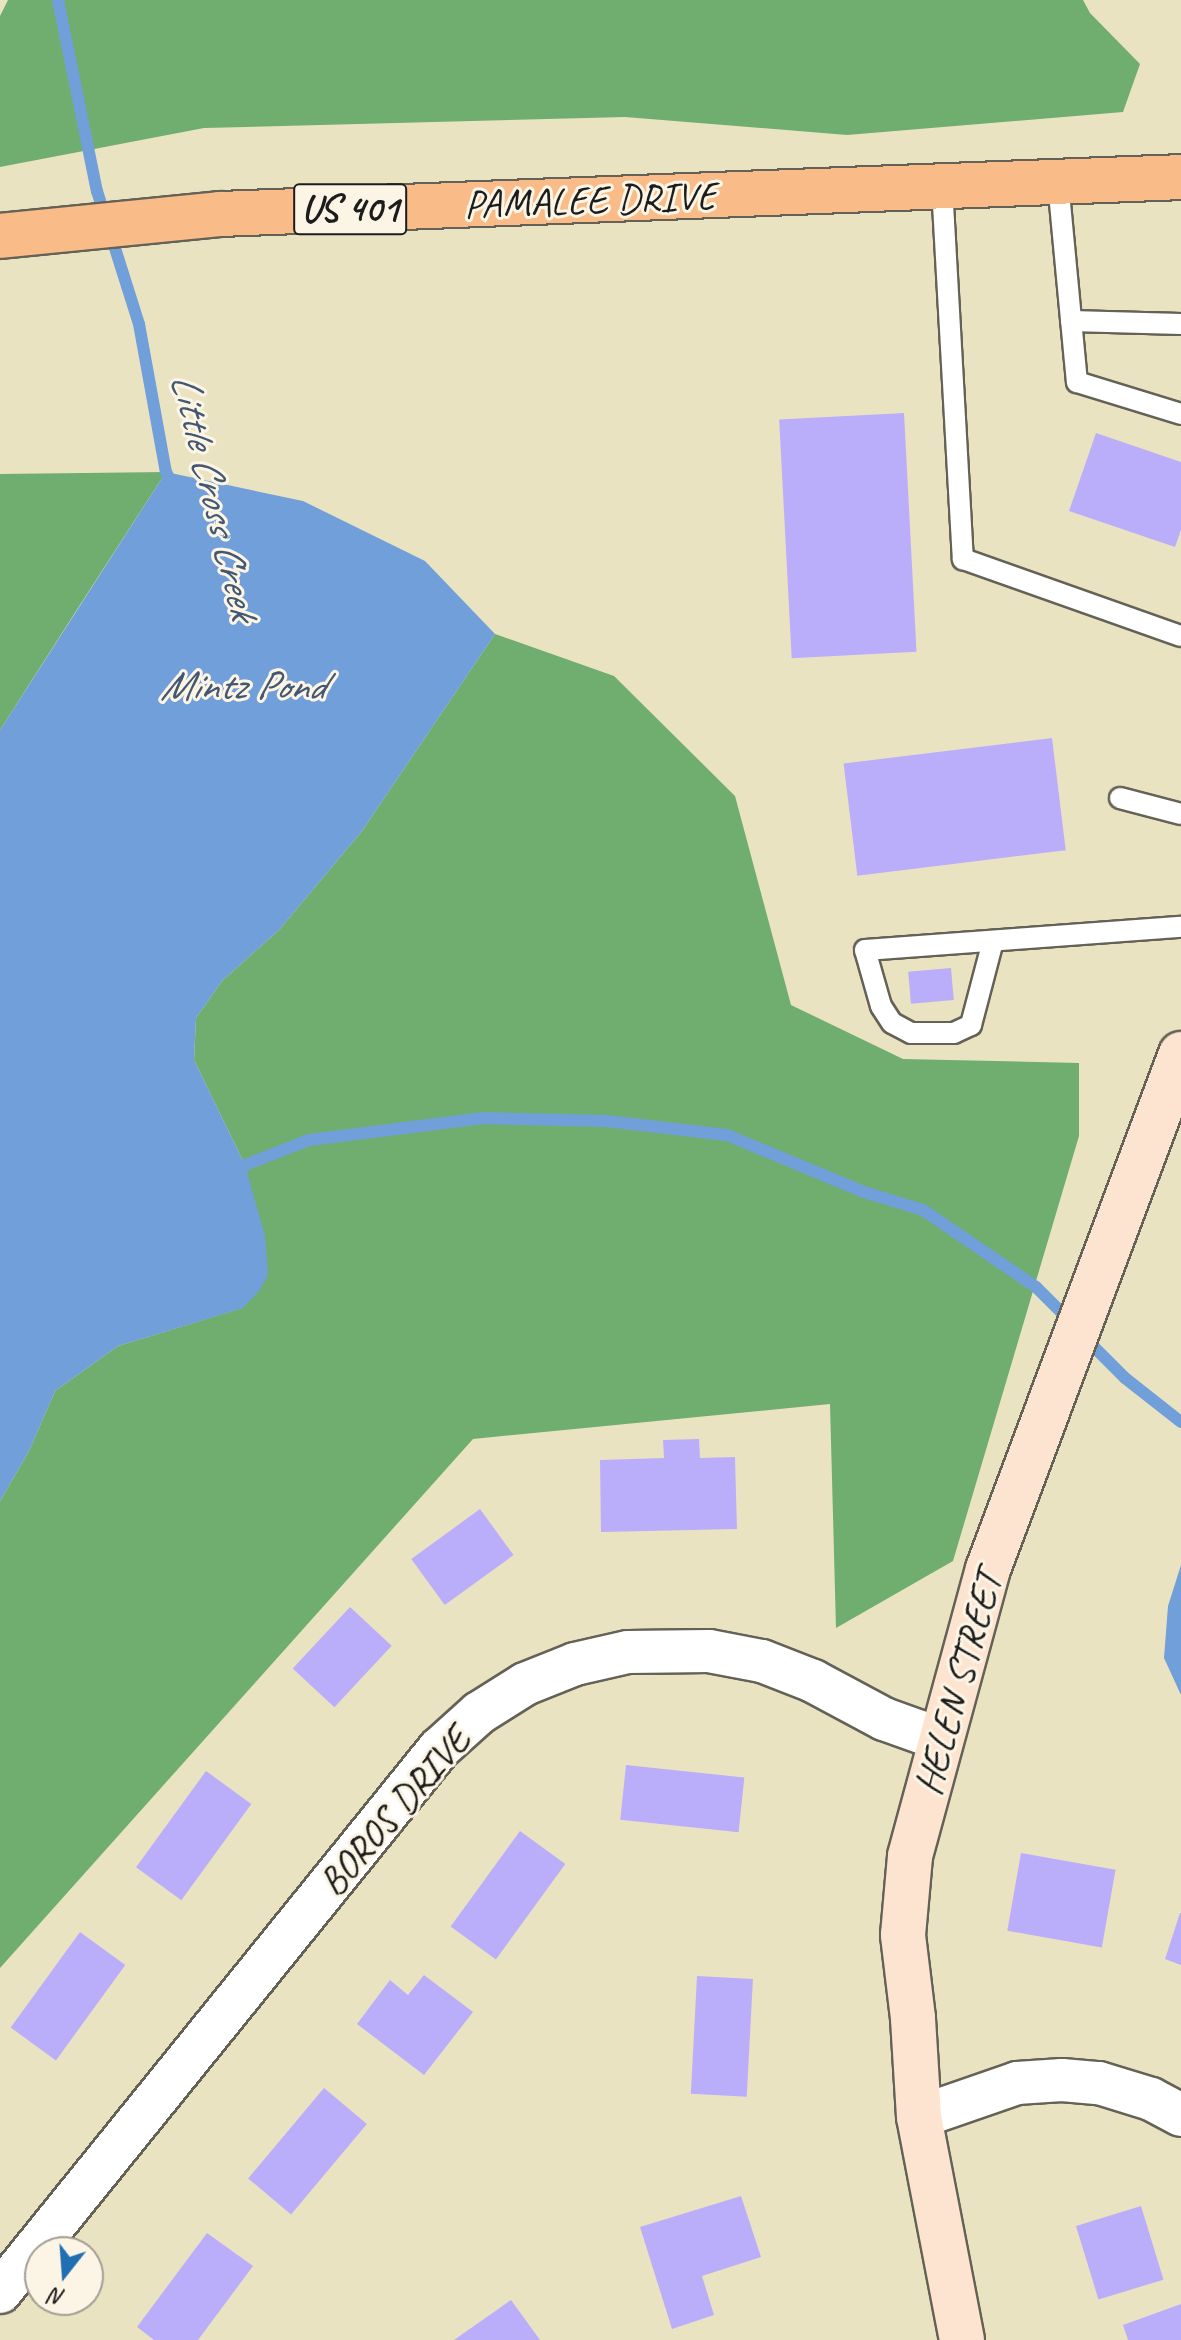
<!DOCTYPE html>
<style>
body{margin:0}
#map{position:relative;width:1181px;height:2340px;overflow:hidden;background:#eae3c2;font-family:Caveat,sans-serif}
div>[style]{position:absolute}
.forest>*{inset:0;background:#6fae6f}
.water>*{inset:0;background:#719fd9}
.stream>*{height:12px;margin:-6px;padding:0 6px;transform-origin:6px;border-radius:6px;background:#719fd9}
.building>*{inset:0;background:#baaefb;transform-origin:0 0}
.roads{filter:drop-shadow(2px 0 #646256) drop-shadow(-2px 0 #646256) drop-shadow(0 2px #646256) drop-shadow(0 -2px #646256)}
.lane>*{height:20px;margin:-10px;padding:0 10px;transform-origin:10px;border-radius:10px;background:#fff}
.street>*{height:42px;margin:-21px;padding:0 21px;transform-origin:21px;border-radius:21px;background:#fff}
.secondary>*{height:44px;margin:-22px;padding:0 22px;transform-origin:22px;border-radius:22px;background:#fde4d0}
.primary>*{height:44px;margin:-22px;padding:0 22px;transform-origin:22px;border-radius:22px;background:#f9bc89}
span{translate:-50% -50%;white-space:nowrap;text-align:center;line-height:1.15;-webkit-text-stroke:6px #fcf5e5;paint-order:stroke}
.shield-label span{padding:2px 6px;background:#fcf5e5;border:2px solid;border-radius:6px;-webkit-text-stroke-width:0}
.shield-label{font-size:38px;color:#1c1c1c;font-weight:700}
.street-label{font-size:40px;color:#1c1c1c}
.water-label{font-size:42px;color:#425771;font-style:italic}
.north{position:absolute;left:24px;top:2236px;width:80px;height:80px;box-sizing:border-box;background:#fcf5e5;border:2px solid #a29e95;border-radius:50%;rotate:197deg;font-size:22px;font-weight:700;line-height:32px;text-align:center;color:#1c1c1c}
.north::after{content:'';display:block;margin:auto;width:28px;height:36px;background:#1f6fb2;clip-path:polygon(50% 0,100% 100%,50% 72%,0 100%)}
</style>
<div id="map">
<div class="forest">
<i style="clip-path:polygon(8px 0,1083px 0,1090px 13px,1140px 64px,1123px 112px,847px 135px,625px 117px,204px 128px,0 167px,0 16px)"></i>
<i style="clip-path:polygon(166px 472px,78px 608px,0 730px,0 474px)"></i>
<i style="clip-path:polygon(495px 634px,614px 676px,735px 796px,791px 1005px,903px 1059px,1079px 1063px,1079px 1136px,953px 1561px,836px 1628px,830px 1404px,473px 1439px,0 1968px,0 1501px,29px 1451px,55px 1391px,118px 1346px,242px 1308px,245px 1165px,194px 1060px,196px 1018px,222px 981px,279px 930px,362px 831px)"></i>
</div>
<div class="water">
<i style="clip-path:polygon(166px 472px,303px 501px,425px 561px,495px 634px,362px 831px,279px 930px,222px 981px,196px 1018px,194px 1060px,245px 1165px,265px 1236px,268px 1275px,259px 1291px,243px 1308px,118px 1346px,55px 1391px,29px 1451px,0 1501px,0 730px)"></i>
<i style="clip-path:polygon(1181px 1565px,1181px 1695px,1164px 1658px,1168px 1606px)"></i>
</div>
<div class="stream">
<i style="left:58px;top:0;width:195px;rotate:78.5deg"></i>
<i style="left:97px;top:191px;width:139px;rotate:72.5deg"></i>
<i style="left:139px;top:324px;width:150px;rotate:79.7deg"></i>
<i style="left:166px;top:472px;width:16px;rotate:63deg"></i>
<i style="left:237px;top:1177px;width:14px;rotate:-56deg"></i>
<i style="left:245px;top:1165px;width:69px;rotate:-21.3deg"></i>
<i style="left:309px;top:1140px;width:174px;rotate:-7.2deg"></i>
<i style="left:482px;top:1118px;width:124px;rotate:1.4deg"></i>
<i style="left:606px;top:1121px;width:122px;rotate:6.6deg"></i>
<i style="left:727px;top:1135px;width:148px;rotate:22.6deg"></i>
<i style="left:864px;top:1192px;width:62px;rotate:17deg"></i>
<i style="left:923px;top:1210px;width:137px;rotate:34.3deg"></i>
<i style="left:1036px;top:1287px;width:51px;rotate:45deg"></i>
<i style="left:1084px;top:1337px;width:58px;rotate:45deg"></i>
<i style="left:1125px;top:1378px;width:71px;rotate:38.2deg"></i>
</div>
<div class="building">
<i style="left:904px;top:413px;width:239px;height:125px;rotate:87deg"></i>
<i style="clip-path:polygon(1096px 433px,1181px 462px,1181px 530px,1175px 547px,1069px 511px)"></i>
<i style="left:1052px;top:738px;width:113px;height:210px;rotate:83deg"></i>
<i style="left:951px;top:968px;width:32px;height:43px;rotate:85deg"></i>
<i style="clip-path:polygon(699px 1439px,700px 1458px,735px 1457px,737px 1529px,601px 1532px,600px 1460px,664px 1458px,663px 1440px)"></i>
<i style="left:480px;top:1509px;width:57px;height:85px;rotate:54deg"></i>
<i style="left:350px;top:1607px;width:57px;height:84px;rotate:43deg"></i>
<i style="left:626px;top:1765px;width:119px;height:55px;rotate:6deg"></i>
<i style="left:206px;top:1771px;width:56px;height:119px;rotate:36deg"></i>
<i style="left:520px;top:1831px;width:56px;height:118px;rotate:36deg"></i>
<i style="left:1021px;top:1853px;width:96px;height:79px;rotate:10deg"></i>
<i style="clip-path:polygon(1180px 1913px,1181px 1913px,1181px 1965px,1165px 1959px)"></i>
<i style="left:80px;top:1932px;width:56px;height:118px;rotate:36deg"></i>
<i style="clip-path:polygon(424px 1975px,473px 2012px,424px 2075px,357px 2024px,390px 1980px,408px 1995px)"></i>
<i style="left:697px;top:1976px;width:56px;height:118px;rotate:3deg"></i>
<i style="left:324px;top:2088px;width:56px;height:118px;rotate:40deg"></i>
<i style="clip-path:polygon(741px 2196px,761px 2257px,702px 2276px,714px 2315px,672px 2329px,640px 2227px)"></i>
<i style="left:1141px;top:2206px;width:77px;height:68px;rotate:73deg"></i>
<i style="clip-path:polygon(207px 2233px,253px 2266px,198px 2340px,154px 2340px,137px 2327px)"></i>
<i style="clip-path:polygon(511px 2300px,540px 2340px,454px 2340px)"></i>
<i style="clip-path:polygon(1181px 2304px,1181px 2340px,1128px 2340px,1123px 2325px)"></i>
</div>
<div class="roads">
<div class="lane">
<i style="left:1058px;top:182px;width:201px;rotate:84.6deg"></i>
<i style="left:1077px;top:382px;width:109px;rotate:17.1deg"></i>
<i style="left:942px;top:186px;width:374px;rotate:86.8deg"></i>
<i style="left:963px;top:559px;width:231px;rotate:19.5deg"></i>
<i style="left:1071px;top:321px;width:110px;rotate:1.6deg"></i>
<i style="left:1120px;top:798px;width:63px;rotate:14.7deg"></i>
<i style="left:993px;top:941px;width:87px;rotate:104.7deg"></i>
<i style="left:971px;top:1025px;width:19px;rotate:155deg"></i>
<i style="left:954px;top:1033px;width:43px;rotate:180deg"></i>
<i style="left:911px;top:1033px;width:21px;rotate:-152deg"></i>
<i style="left:892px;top:1023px;width:20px;rotate:-123deg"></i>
<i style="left:881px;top:1006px;width:58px;rotate:-105.9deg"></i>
<i style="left:865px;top:950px;width:317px;rotate:-4.2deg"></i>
</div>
<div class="street">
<i style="left:919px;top:2117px;width:104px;rotate:-19.1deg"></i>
<i style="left:1017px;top:2083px;width:45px;rotate:-3.8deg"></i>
<i style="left:1062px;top:2080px;width:37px;rotate:5deg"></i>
<i style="left:1099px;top:2083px;width:54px;rotate:17.1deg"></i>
<i style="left:1151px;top:2099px;width:34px;rotate:28deg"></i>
<i style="left:0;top:2292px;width:698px;rotate:-51.05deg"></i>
<i style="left:439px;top:1749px;width:54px;rotate:-42deg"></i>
<i style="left:479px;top:1713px;width:54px;rotate:-32.2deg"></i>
<i style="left:525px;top:1684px;width:54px;rotate:-21.8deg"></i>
<i style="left:575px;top:1664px;width:54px;rotate:-12.8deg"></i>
<i style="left:628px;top:1652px;width:81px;rotate:-0.7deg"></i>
<i style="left:709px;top:1651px;width:54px;rotate:10.7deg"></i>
<i style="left:762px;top:1661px;width:55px;rotate:21.4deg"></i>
<i style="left:813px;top:1681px;width:81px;rotate:28.2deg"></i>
<i style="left:884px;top:1719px;width:59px;rotate:19.7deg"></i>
</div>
<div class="secondary">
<i style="left:962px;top:2340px;width:227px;rotate:-100.9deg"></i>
<i style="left:919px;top:2117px;width:99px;rotate:-93.5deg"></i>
<i style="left:913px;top:2018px;width:84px;rotate:-96.9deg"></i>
<i style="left:903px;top:1935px;width:79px;rotate:-84.9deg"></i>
<i style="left:910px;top:1856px;width:297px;rotate:-74.8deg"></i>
<i style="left:988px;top:1569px;width:550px;rotate:-69.46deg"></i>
</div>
<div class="primary">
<i style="left:0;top:236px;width:221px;rotate:-5.7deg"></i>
<i style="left:220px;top:214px;width:962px;rotate:-2.2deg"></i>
</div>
</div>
<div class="shield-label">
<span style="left:350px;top:209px">US 401</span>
</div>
<div class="street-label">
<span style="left:590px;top:200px;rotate:-2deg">PAMALEE DRIVE</span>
<span style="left:958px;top:1683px;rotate:-74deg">HELEN STREET</span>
<span style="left:394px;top:1811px;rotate:-49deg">BOROS DRIVE</span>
</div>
<div class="water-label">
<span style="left:214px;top:496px;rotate:76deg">Little Cross Creek</span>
<span style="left:242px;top:686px">Mintz Pond</span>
</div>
<div class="north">N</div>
</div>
